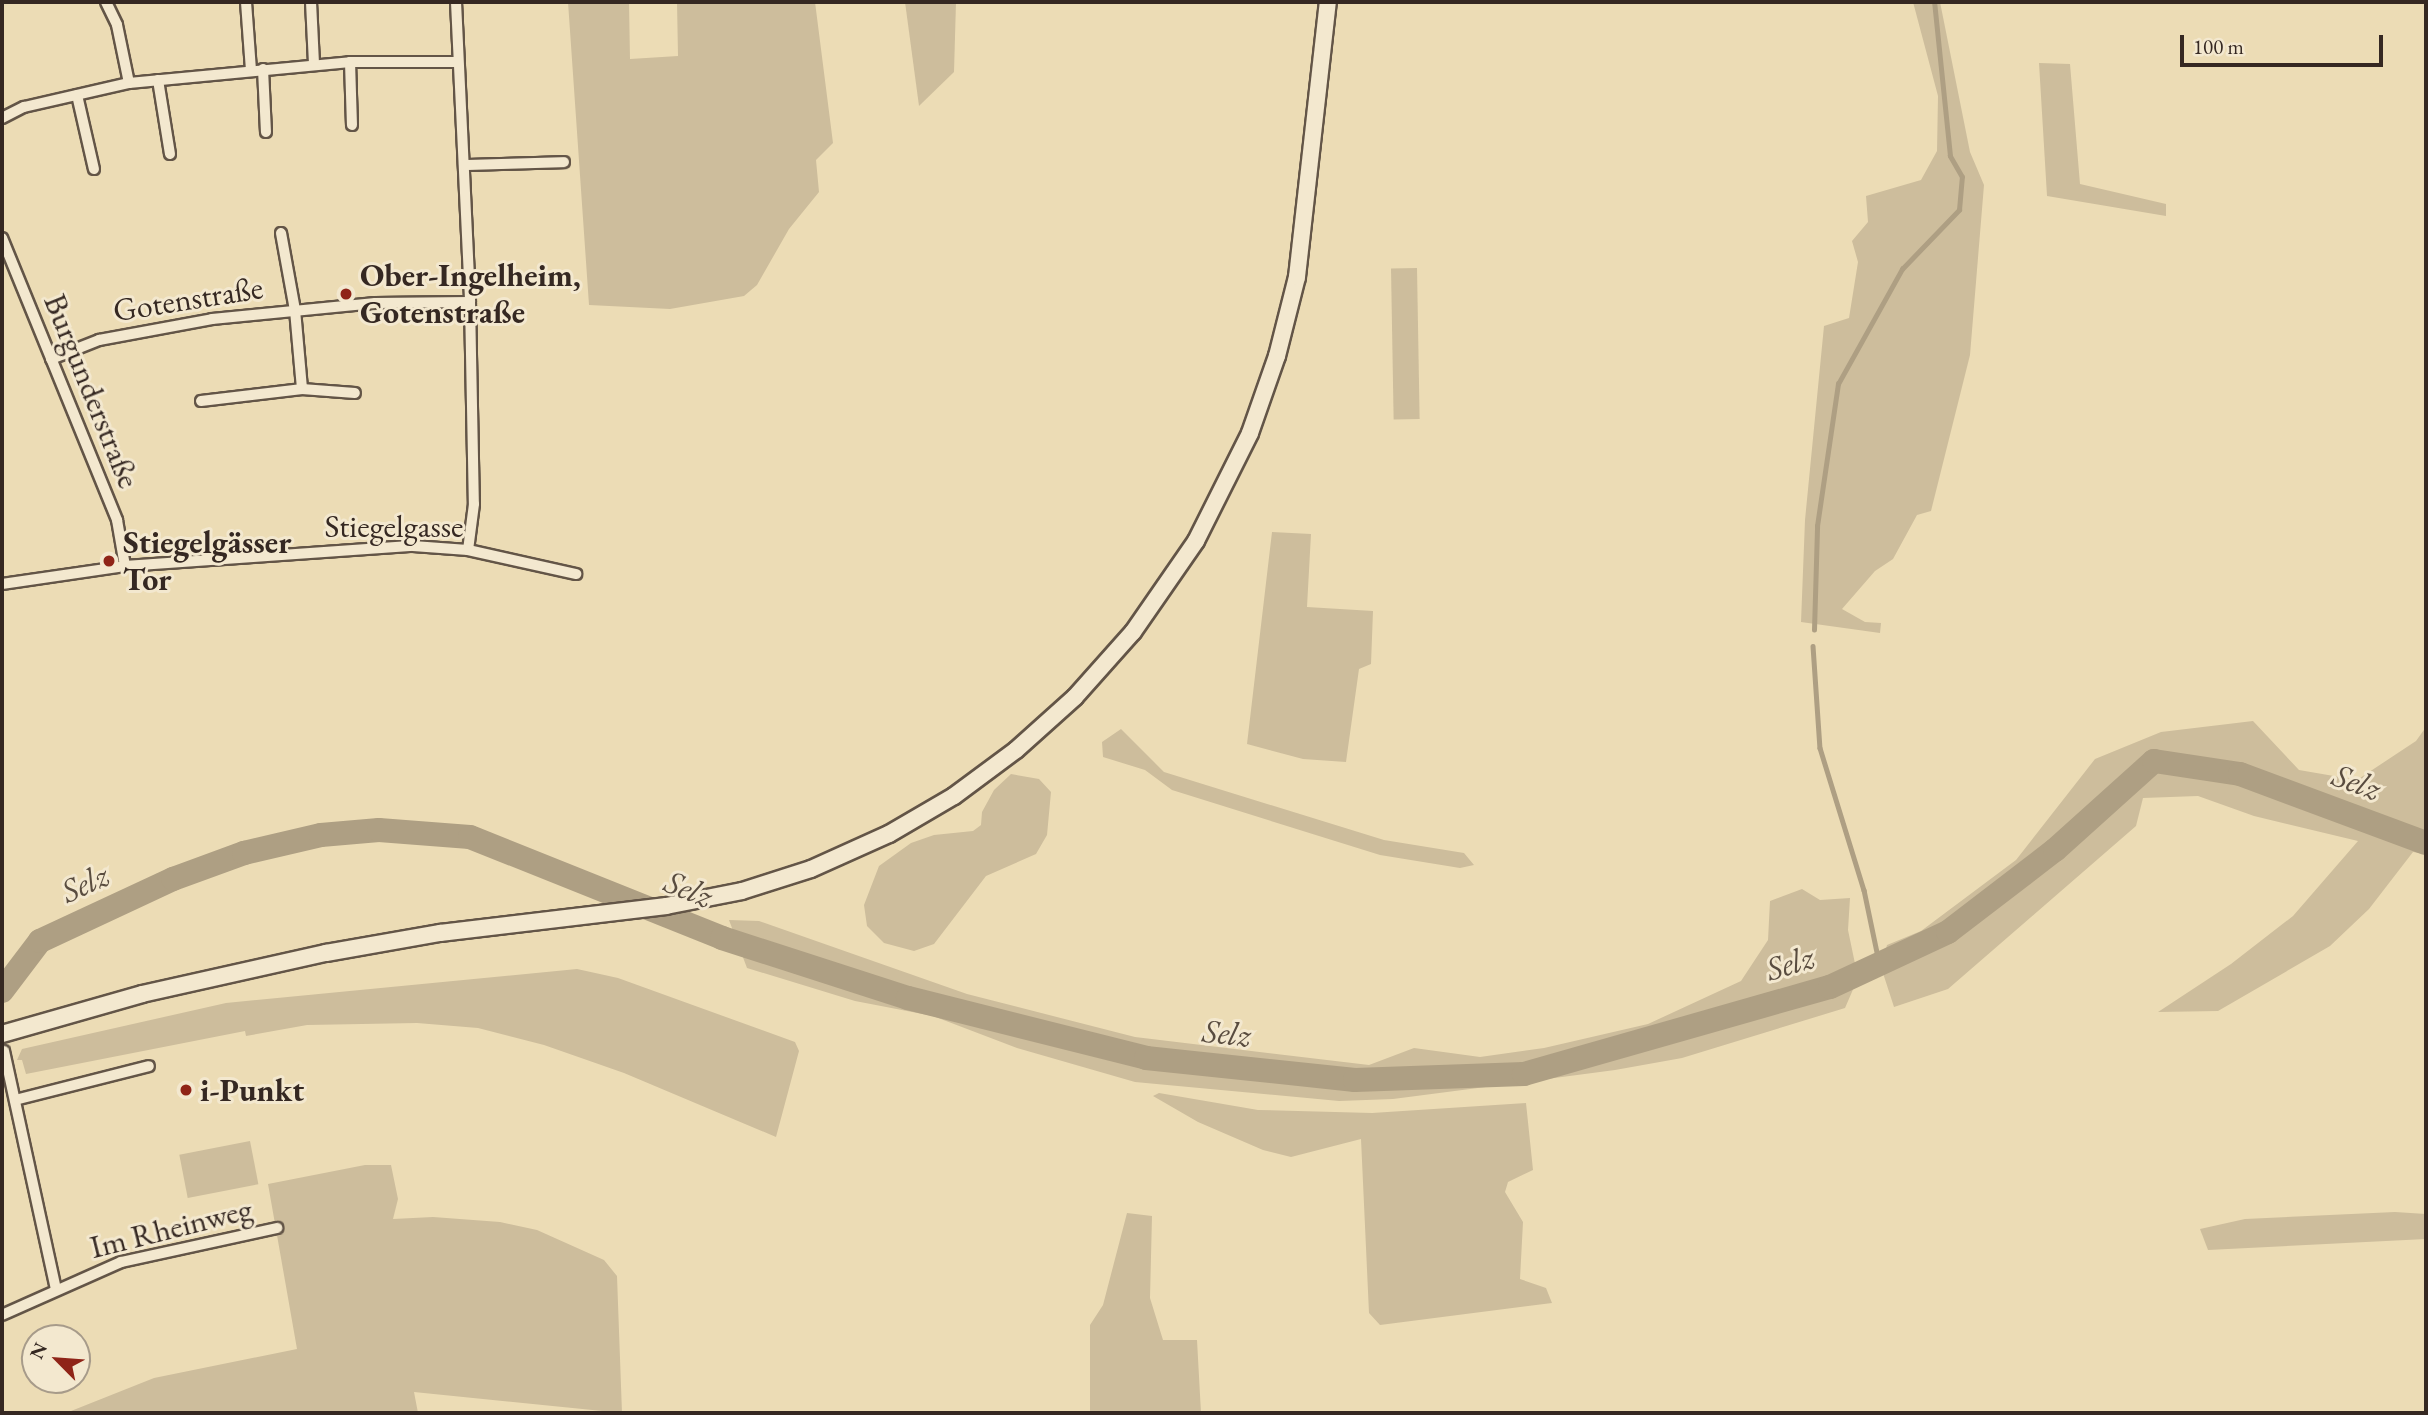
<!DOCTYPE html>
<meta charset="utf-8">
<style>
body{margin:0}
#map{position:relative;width:2428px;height:1415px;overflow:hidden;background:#ecdcb5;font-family:"EB Garamond",serif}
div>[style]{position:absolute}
.green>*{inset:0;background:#cdbd9c;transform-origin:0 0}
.stream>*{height:4.5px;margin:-2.25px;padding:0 2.25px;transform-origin:2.25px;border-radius:2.25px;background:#ae9f83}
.river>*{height:24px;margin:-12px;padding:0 12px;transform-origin:12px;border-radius:12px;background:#ae9f83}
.roads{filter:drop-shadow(2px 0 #635547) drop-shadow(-2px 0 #635547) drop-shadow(0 2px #635547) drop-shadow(0 -2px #635547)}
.street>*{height:10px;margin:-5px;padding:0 5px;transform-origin:5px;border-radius:5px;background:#f3e8cf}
.secondary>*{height:16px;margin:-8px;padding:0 8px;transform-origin:8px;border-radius:8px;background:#f3e8cf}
.dots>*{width:19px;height:19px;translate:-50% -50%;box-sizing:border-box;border:4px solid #f3e8cf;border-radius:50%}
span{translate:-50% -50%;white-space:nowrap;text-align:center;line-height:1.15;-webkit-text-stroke:6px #f3e8cf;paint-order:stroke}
.poi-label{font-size:32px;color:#352822;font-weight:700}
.left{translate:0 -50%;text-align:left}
.street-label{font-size:32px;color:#352822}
.water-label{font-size:33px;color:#594c3f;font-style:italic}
.frame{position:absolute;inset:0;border:4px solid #352822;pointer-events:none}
.north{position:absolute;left:21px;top:1324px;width:70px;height:70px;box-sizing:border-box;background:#f3e8cf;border:2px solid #a79b8a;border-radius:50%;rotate:295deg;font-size:19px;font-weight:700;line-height:28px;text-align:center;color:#352822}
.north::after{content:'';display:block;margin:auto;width:24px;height:32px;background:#8f2418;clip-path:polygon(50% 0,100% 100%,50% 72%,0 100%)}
.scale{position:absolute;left:2180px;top:35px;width:203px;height:32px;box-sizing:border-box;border:4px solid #352822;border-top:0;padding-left:9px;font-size:21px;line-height:24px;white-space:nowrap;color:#352822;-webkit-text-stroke:5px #f3e8cf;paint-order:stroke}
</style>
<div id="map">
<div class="green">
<i style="clip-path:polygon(568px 2px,629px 2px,630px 59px,678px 56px,677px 2px,815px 2px,833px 143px,816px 160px,819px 192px,789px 229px,757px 285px,744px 296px,670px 309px,589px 305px)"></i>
<i style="clip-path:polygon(905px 2px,956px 2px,954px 72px,919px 106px)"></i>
<i style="clip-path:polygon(1913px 2px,1940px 2px,1970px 152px,1984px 185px,1970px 355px,1931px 511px,1917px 515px,1893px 559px,1875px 571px,1842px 609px,1865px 622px,1881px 623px,1880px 633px,1801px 622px,1805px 520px,1824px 326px,1849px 318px,1858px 262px,1852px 241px,1868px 222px,1866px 196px,1921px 180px,1937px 151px,1938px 96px)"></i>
<i style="clip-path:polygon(2039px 63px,2070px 64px,2080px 184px,2166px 204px,2166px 216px,2047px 196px)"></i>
<i style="left:1417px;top:268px;width:151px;height:26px;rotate:89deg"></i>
<i style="clip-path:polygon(1272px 532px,1311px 534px,1307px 607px,1373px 611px,1371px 664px,1359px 669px,1346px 762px,1303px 759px,1247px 744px)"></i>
<i style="clip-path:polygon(2253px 721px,2299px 770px,2357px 780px,2416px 741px,2426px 727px,2426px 854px,2413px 852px,2369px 909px,2330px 946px,2218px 1011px,2158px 1012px,2231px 964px,2293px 916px,2358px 841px,2254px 816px,2198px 796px,2143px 798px,2136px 826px,1948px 989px,1894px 1007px,1881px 967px,1887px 945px,1921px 931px,2016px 860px,2095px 759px,2161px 732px)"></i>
<i style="clip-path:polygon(1121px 729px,1164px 772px,1384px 840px,1464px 853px,1474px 865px,1460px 868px,1380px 855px,1172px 790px,1145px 770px,1103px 757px,1102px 742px)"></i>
<i style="clip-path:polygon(1011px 774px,1039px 779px,1051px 792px,1047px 835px,1036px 854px,986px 876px,934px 944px,914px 951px,884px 943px,867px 926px,864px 905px,879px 866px,911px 843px,934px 835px,973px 831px,981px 825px,982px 812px,994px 790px)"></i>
<i style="clip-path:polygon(1802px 889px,1820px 900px,1850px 898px,1848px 930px,1858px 978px,1845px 1008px,1682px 1058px,1615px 1070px,1393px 1099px,1339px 1101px,1135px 1082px,1017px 1048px,933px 1016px,855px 1001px,747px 968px,729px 920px,759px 921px,967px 994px,1135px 1037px,1369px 1065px,1414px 1048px,1480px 1057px,1544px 1048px,1648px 1024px,1741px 981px,1768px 940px,1770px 901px)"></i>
<i style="clip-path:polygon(577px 969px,618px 978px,795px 1042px,799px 1051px,776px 1137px,624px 1073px,544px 1045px,478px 1028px,417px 1023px,307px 1025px,246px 1036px,245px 1031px,26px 1074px,22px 1060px,17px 1060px,22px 1049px,226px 1003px)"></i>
<i style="clip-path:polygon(1159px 1093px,1258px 1110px,1372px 1113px,1526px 1103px,1533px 1170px,1508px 1182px,1505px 1192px,1523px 1222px,1520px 1279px,1546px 1288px,1552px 1303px,1380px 1325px,1369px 1313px,1361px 1139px,1291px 1157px,1263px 1150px,1198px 1122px,1153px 1096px)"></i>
<i style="left:250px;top:1141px;width:44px;height:72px;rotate:79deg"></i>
<i style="clip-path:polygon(365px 1165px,391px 1165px,398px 1199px,393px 1219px,433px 1217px,500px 1222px,537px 1230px,604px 1260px,617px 1276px,622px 1413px,414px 1392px,418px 1413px,66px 1413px,154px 1378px,297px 1349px,268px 1184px)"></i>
<i style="clip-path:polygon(2395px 1212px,2426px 1214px,2426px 1239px,2208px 1250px,2200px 1229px,2245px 1219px)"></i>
<i style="clip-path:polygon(1127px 1213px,1152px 1216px,1150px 1298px,1163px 1340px,1197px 1340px,1201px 1413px,1090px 1413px,1090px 1325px,1103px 1305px)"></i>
</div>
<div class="stream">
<i style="left:1814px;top:630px;width:104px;rotate:-88.3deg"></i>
<i style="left:1817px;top:526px;width:144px;rotate:-81.6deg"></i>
<i style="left:1838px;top:384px;width:132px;rotate:-60.9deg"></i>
<i style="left:1902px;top:269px;width:82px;rotate:-46deg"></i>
<i style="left:1959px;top:210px;width:33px;rotate:-85deg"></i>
<i style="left:1962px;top:177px;width:24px;rotate:-120deg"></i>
<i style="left:1950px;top:156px;width:155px;rotate:-95.9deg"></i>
<i style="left:1813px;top:646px;width:102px;rotate:86.1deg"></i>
<i style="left:1820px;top:748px;width:149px;rotate:72.8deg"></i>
<i style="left:1864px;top:890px;width:74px;rotate:78.2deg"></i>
</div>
<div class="river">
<i style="left:2px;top:991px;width:63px;rotate:-52.8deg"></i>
<i style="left:40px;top:941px;width:147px;rotate:-25deg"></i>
<i style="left:173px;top:879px;width:76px;rotate:-20.1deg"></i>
<i style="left:244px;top:853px;width:79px;rotate:-13.2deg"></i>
<i style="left:321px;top:835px;width:58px;rotate:-4.9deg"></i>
<i style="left:379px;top:830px;width:91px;rotate:4.4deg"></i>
<i style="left:470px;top:837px;width:271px;rotate:21.8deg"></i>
<i style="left:722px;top:938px;width:195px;rotate:17.9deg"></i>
<i style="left:908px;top:998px;width:245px;rotate:14.1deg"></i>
<i style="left:1146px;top:1058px;width:210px;rotate:6deg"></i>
<i style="left:1355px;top:1080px;width:169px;rotate:-2deg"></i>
<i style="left:1524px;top:1074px;width:318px;rotate:-15.9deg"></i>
<i style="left:1830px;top:987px;width:130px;rotate:-25deg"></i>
<i style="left:1948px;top:932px;width:135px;rotate:-37.5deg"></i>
<i style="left:2055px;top:850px;width:133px;rotate:-42deg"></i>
<i style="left:2154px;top:761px;width:87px;rotate:8.6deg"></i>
<i style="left:2240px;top:774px;width:198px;rotate:20.4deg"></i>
</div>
<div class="roads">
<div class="street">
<i style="left:106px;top:2px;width:25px;rotate:64deg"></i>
<i style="left:117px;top:25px;width:59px;rotate:78.3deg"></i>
<i style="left:246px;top:2px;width:68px;rotate:85.8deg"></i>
<i style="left:311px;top:2px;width:62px;rotate:87.2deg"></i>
<i style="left:456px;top:2px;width:300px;rotate:87.3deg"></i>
<i style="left:470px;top:302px;width:202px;rotate:88.9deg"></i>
<i style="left:474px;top:504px;width:46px;rotate:97.4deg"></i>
<i style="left:350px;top:62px;width:63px;rotate:88.2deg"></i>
<i style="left:263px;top:69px;width:63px;rotate:87.3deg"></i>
<i style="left:158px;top:80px;width:75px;rotate:80.8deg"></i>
<i style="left:77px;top:95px;width:76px;rotate:77.1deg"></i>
<i style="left:2px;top:118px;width:25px;rotate:-27deg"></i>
<i style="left:24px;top:107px;width:108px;rotate:-12.9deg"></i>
<i style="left:129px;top:83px;width:222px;rotate:-5.4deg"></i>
<i style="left:350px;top:62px;width:107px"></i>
<i style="left:464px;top:165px;width:100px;rotate:-1.7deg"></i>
<i style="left:281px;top:233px;width:78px;rotate:79.7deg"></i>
<i style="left:295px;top:310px;width:79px;rotate:84.9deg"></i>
<i style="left:2px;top:238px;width:305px;rotate:67.8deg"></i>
<i style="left:117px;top:520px;width:47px;rotate:80.1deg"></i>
<i style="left:51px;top:359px;width:52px;rotate:-21.6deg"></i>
<i style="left:99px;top:340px;width:115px;rotate:-10.5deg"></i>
<i style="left:212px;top:319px;width:164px;rotate:-5.6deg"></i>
<i style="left:375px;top:303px;width:95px;rotate:-0.6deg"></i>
<i style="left:201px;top:401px;width:102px;rotate:-6.8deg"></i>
<i style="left:302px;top:389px;width:53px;rotate:4.3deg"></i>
<i style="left:2px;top:584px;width:124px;rotate:-8.3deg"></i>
<i style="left:125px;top:566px;width:289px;rotate:-4deg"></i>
<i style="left:413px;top:546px;width:55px;rotate:4.2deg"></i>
<i style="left:468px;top:550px;width:111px;rotate:12.5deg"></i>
<i style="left:4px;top:1051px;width:244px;rotate:77.7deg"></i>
<i style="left:15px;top:1100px;width:138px;rotate:-14.2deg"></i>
<i style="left:2px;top:1315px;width:130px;rotate:-24deg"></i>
<i style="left:121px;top:1262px;width:160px;rotate:-12.3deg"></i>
</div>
<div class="secondary">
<i style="left:2px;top:1034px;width:146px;rotate:-15.9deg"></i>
<i style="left:142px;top:994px;width:189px;rotate:-12.6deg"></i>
<i style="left:326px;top:953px;width:116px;rotate:-10deg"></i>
<i style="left:440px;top:933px;width:228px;rotate:-6.8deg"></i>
<i style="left:666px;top:906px;width:77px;rotate:-11.2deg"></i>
<i style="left:742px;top:891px;width:72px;rotate:-17.7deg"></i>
<i style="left:811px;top:869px;width:85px;rotate:-24.2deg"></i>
<i style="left:889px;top:834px;width:75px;rotate:-30.3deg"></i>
<i style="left:954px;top:796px;width:77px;rotate:-36.6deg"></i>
<i style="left:1016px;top:750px;width:79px;rotate:-41.9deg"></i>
<i style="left:1075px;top:697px;width:87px;rotate:-48.3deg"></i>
<i style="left:1133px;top:632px;width:111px;rotate:-55.3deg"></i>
<i style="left:1196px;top:541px;width:121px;rotate:-63.4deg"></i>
<i style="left:1250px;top:433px;width:82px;rotate:-70.7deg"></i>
<i style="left:1277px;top:356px;width:81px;rotate:-75.8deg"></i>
<i style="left:1297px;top:277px;width:277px;rotate:-83.6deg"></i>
</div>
</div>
<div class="dots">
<i style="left:346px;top:294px;background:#8f2418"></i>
<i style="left:109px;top:561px;background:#8f2418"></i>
<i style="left:186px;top:1090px;background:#8f2418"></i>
</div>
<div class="poi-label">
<span class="left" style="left:360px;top:294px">Ober-Ingelheim,<br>Gotenstraße</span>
<span class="left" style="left:123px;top:561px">Stiegelgässer<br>Tor</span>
<span class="left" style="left:200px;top:1090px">i-Punkt</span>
</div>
<div class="street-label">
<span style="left:188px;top:299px;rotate:-9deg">Gotenstraße</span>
<span style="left:92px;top:391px;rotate:68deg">Burgunderstraße</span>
<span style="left:394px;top:526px">Stiegelgasse</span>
<span style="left:171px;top:1228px;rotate:-14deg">Im Rheinweg</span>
</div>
<div class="water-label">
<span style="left:2357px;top:782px;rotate:20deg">Selz</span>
<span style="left:85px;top:883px;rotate:-25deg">Selz</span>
<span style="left:689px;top:889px;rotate:22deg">Selz</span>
<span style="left:1790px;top:963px;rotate:-17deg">Selz</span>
<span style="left:1227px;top:1033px;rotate:6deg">Selz</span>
</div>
<div class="frame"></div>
<div class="north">N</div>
<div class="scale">100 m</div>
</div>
